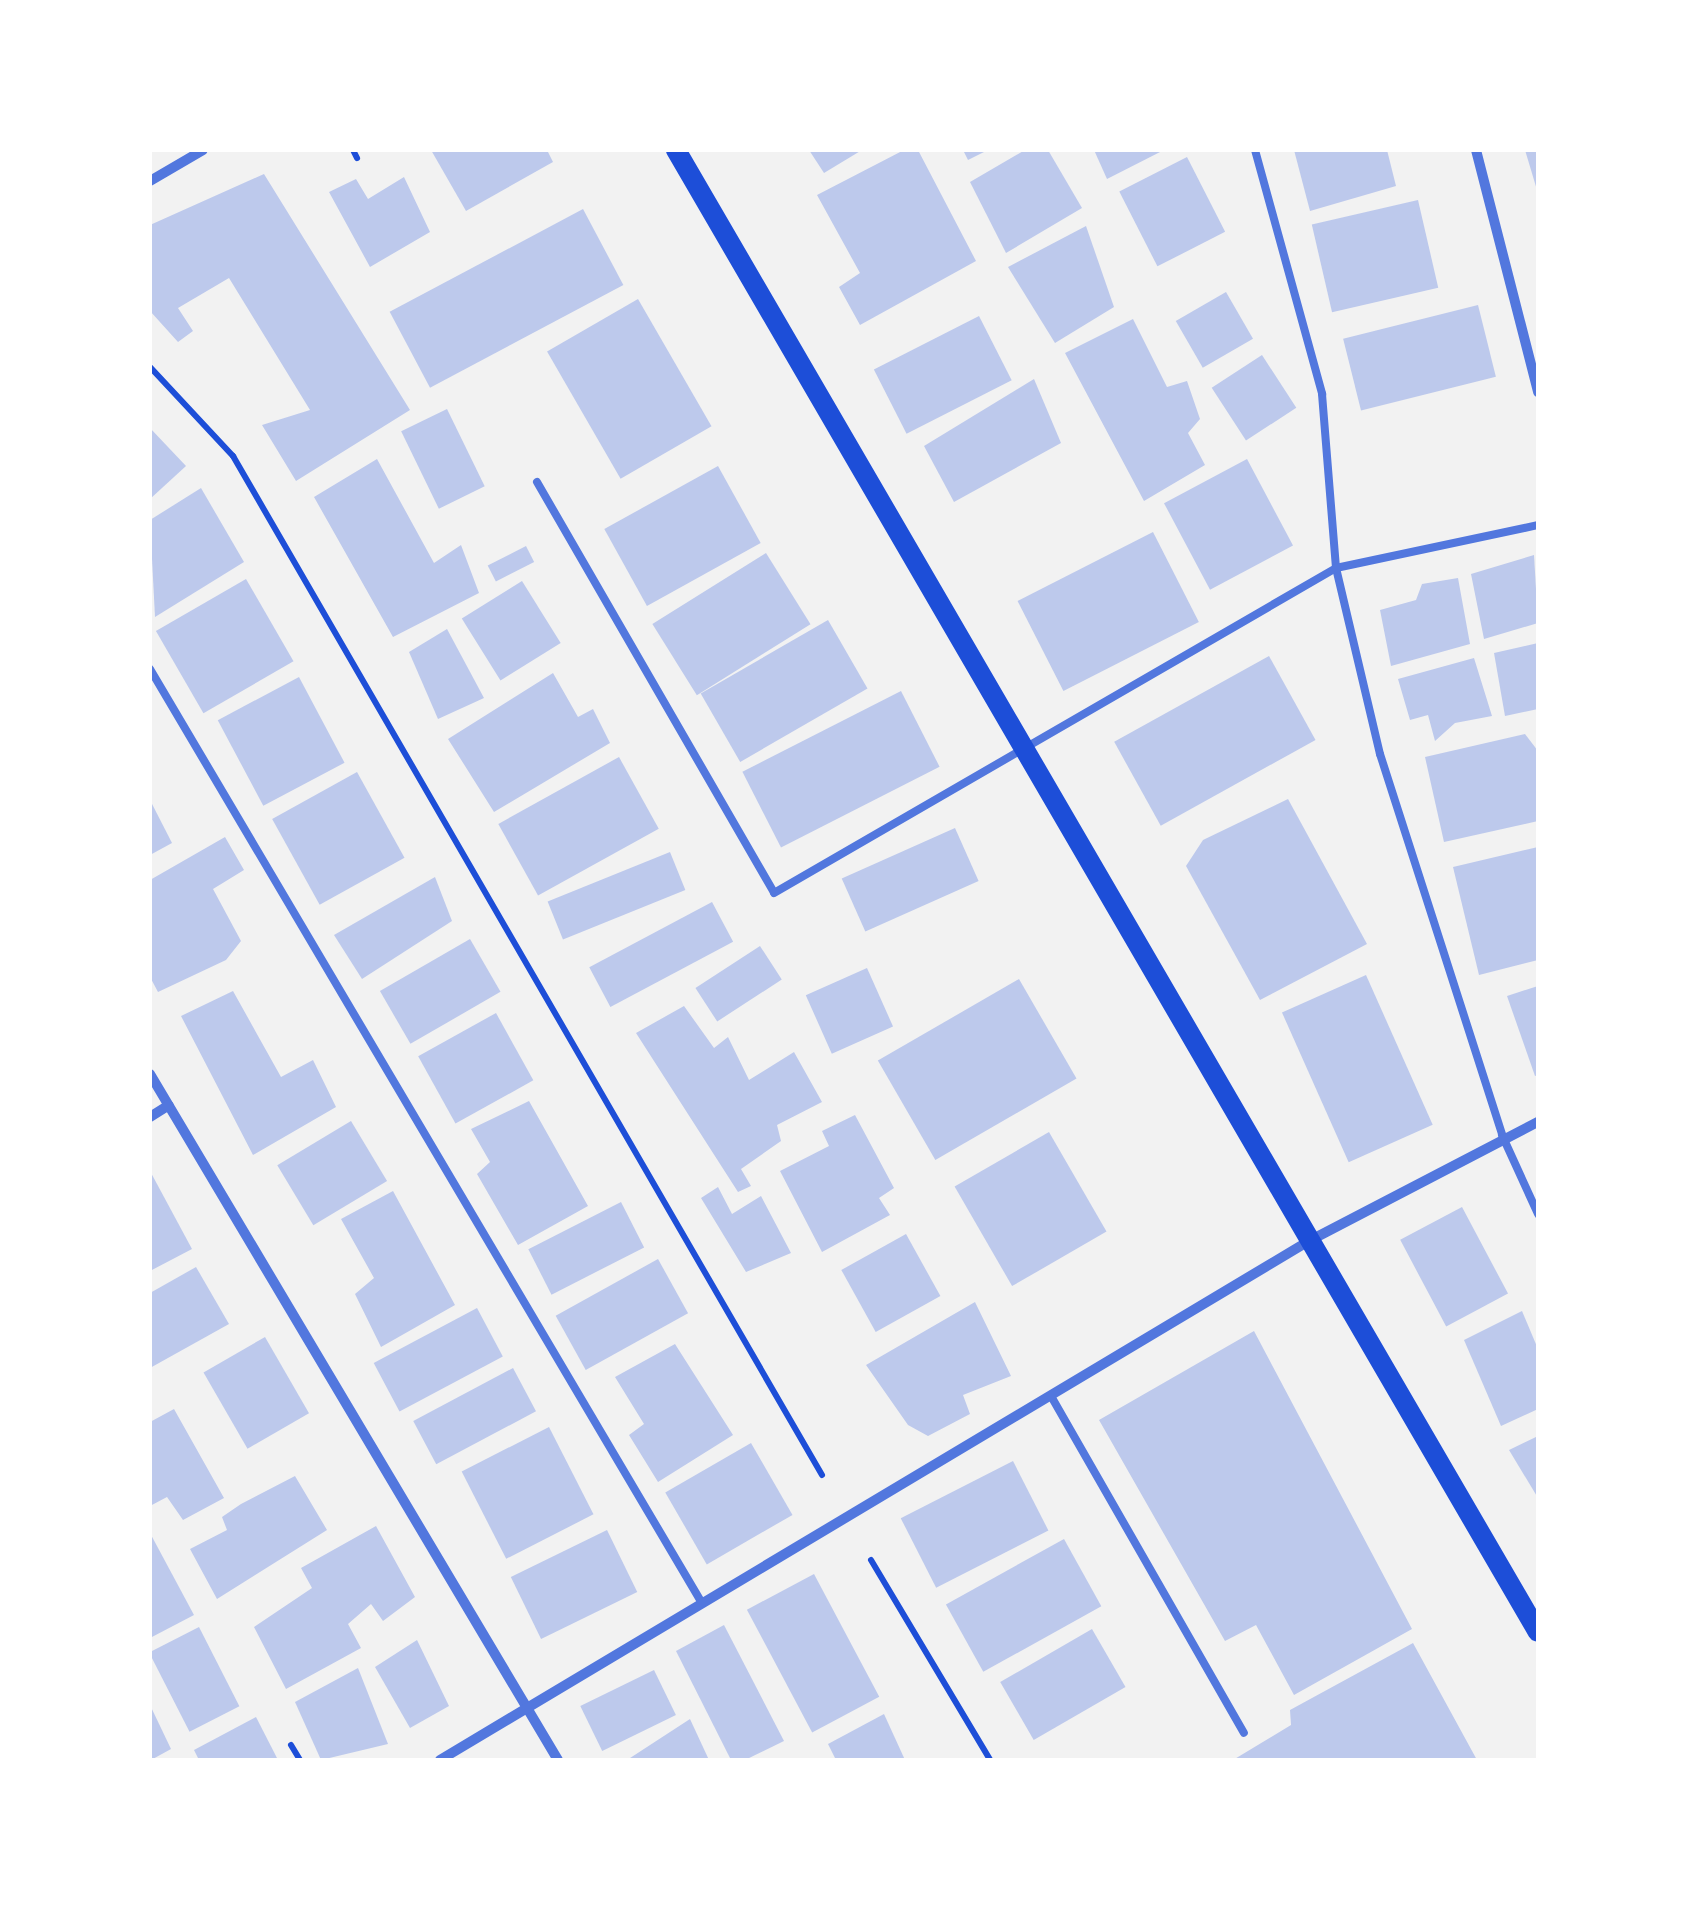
<!DOCTYPE html>
<style>
body{margin:0}
#map{position:relative;width:1688px;height:1910px;overflow:hidden;background:#f2f2f2;font-family:Ubuntu,sans-serif}
div>[style]{position:absolute}
.building>*{inset:0;background:#bdc9ec;transform-origin:0 0}
.path>*{height:6px;margin:-3px;padding:0 3px;transform-origin:3px;border-radius:3px;background:#1d4ed8}
.service>*{height:8px;margin:-4px;padding:0 4px;transform-origin:4px;border-radius:4px;background:#5277de}
.minor>*{height:10px;margin:-5px;padding:0 5px;transform-origin:5px;border-radius:5px;background:#5277de}
.secondary>*{height:20px;margin:-10px;padding:0 10px;transform-origin:10px;border-radius:10px;background:#1d4ed8}
span{translate:-50% -50%;white-space:nowrap;text-align:center;line-height:1.15;-webkit-text-stroke:10px #fff;paint-order:stroke}
.frame{position:absolute;inset:0;border:152px solid #fff;pointer-events:none}
</style>
<div id="map">
<div class="building">
<i style="clip-path:polygon(431px 150px,547px 150px,553px 162px,466px 211px)"></i>
<i style="clip-path:polygon(809px 150px,862px 150px,824px 173px)"></i>
<i style="clip-path:polygon(904px 150px,918px 150px,976px 261px,860px 325px,839px 287px,860px 273px,817px 195px)"></i>
<i style="clip-path:polygon(963px 150px,988px 150px,968px 160px)"></i>
<i style="clip-path:polygon(1025px 150px,1048px 150px,1082px 208px,1006px 253px,970px 182px)"></i>
<i style="clip-path:polygon(1094px 150px,1164px 150px,1107px 179px)"></i>
<i style="clip-path:polygon(1294px 150px,1387px 150px,1396px 186px,1310px 211px)"></i>
<i style="clip-path:polygon(1525px 150px,1538px 150px,1538px 190px,1537px 190px)"></i>
<i style="left:1187px;top:157px;width:84px;height:76px;rotate:63deg"></i>
<i style="clip-path:polygon(264px 174px,410px 410px,296px 481px,262px 425px,310px 410px,229px 278px,178px 308px,193px 331px,178px 342px,150px 311px,150px 225px)"></i>
<i style="clip-path:polygon(404px 177px,430px 232px,370px 267px,329px 192px,356px 179px,368px 199px)"></i>
<i style="left:1418px;top:200px;width:90px;height:109px;rotate:77deg"></i>
<i style="left:583px;top:209px;width:86px;height:219px;rotate:62deg"></i>
<i style="clip-path:polygon(1086px 226px,1114px 307px,1055px 343px,1008px 267px)"></i>
<i style="left:1226px;top:292px;width:54px;height:58px;rotate:60deg"></i>
<i style="left:638px;top:299px;width:147px;height:105px;rotate:60deg"></i>
<i style="left:1478px;top:305px;width:74px;height:139px;rotate:76deg"></i>
<i style="left:979px;top:316px;width:72px;height:118px;rotate:63deg"></i>
<i style="clip-path:polygon(1133px 319px,1167px 387px,1187px 381px,1200px 419px,1188px 433px,1205px 465px,1144px 501px,1065px 353px)"></i>
<i style="left:1262px;top:355px;width:63px;height:60px;rotate:57deg"></i>
<i style="clip-path:polygon(1034px 379px,1061px 443px,954px 502px,924px 446px)"></i>
<i style="left:447px;top:409px;width:86px;height:51px;rotate:64deg"></i>
<i style="clip-path:polygon(150px 428px,186px 466px,150px 499px)"></i>
<i style="clip-path:polygon(377px 459px,434px 563px,461px 545px,479px 593px,393px 637px,314px 497px)"></i>
<i style="left:1247px;top:459px;width:98px;height:94px;rotate:62deg"></i>
<i style="left:718px;top:466px;width:88px;height:130px;rotate:61deg"></i>
<i style="clip-path:polygon(201px 488px,244px 562px,155px 617px,150px 520px)"></i>
<i style="left:1153px;top:532px;width:101px;height:152px;rotate:63deg"></i>
<i style="left:526px;top:546px;width:18px;height:43px;rotate:63deg"></i>
<i style="left:766px;top:553px;width:84px;height:134px;rotate:58deg"></i>
<i style="clip-path:polygon(1534px 555px,1538px 623px,1484px 639px,1471px 574px)"></i>
<i style="clip-path:polygon(1458px 578px,1470px 644px,1391px 666px,1380px 610px,1416px 600px,1422px 584px)"></i>
<i style="left:246px;top:579px;width:95px;height:104px;rotate:60deg"></i>
<i style="left:522px;top:581px;width:73px;height:71px;rotate:58deg"></i>
<i style="left:828px;top:620px;width:79px;height:147px;rotate:60deg"></i>
<i style="clip-path:polygon(447px 629px,484px 698px,438px 719px,409px 652px)"></i>
<i style="clip-path:polygon(1538px 643px,1538px 709px,1505px 716px,1494px 653px)"></i>
<i style="left:1269px;top:656px;width:96px;height:177px;rotate:61deg"></i>
<i style="clip-path:polygon(1474px 658px,1492px 716px,1455px 723px,1435px 741px,1428px 715px,1410px 720px,1398px 679px)"></i>
<i style="clip-path:polygon(553px 673px,578px 717px,593px 709px,610px 743px,494px 812px,448px 739px)"></i>
<i style="left:299px;top:677px;width:97px;height:92px;rotate:62deg"></i>
<i style="left:901px;top:691px;width:85px;height:178px;rotate:63deg"></i>
<i style="clip-path:polygon(1525px 734px,1538px 751px,1538px 821px,1444px 842px,1425px 757px)"></i>
<i style="left:619px;top:757px;width:82px;height:138px;rotate:61deg"></i>
<i style="left:357px;top:772px;width:98px;height:97px;rotate:61deg"></i>
<i style="clip-path:polygon(1288px 799px,1367px 944px,1260px 1000px,1186px 866px,1203px 840px)"></i>
<i style="clip-path:polygon(150px 800px,172px 843px,150px 855px)"></i>
<i style="left:955px;top:828px;width:58px;height:124px;rotate:66deg"></i>
<i style="clip-path:polygon(225px 837px,244px 870px,213px 889px,241px 941px,226px 960px,158px 992px,150px 977px,150px 880px)"></i>
<i style="clip-path:polygon(1538px 847px,1538px 960px,1479px 975px,1453px 867px)"></i>
<i style="left:670px;top:852px;width:41px;height:132px;rotate:68deg"></i>
<i style="clip-path:polygon(435px 877px,452px 921px,362px 979px,334px 935px)"></i>
<i style="left:712px;top:902px;width:45px;height:139px;rotate:62deg"></i>
<i style="left:470px;top:939px;width:61px;height:104px;rotate:60deg"></i>
<i style="left:760px;top:946px;width:40px;height:77px;rotate:57deg"></i>
<i style="left:867px;top:968px;width:64px;height:67px;rotate:66deg"></i>
<i style="left:1366px;top:975px;width:164px;height:92px;rotate:66deg"></i>
<i style="left:1019px;top:979px;width:115px;height:163px;rotate:60deg"></i>
<i style="clip-path:polygon(1538px 986px,1538px 1075px,1535px 1076px,1507px 996px)"></i>
<i style="clip-path:polygon(233px 991px,281px 1077px,313px 1060px,336px 1107px,253px 1155px,181px 1016px)"></i>
<i style="clip-path:polygon(684px 1006px,714px 1048px,728px 1037px,749px 1080px,794px 1052px,822px 1102px,777px 1125px,781px 1141px,741px 1169px,751px 1186px,738px 1192px,636px 1033px)"></i>
<i style="left:496px;top:1013px;width:77px;height:89px;rotate:61deg"></i>
<i style="clip-path:polygon(529px 1101px,588px 1206px,518px 1245px,477px 1174px,490px 1162px,471px 1129px)"></i>
<i style="clip-path:polygon(855px 1115px,894px 1188px,879px 1198px,890px 1215px,822px 1252px,780px 1171px,829px 1146px,822px 1131px)"></i>
<i style="left:351px;top:1121px;width:70px;height:86px;rotate:59deg"></i>
<i style="left:1049px;top:1132px;width:115px;height:109px;rotate:60deg"></i>
<i style="clip-path:polygon(150px 1171px,192px 1249px,150px 1271px)"></i>
<i style="clip-path:polygon(718px 1187px,732px 1214px,761px 1196px,791px 1253px,746px 1272px,701px 1198px)"></i>
<i style="clip-path:polygon(393px 1191px,455px 1305px,381px 1347px,355px 1294px,374px 1278px,341px 1219px)"></i>
<i style="left:621px;top:1202px;width:51px;height:104px;rotate:63deg"></i>
<i style="left:1462px;top:1207px;width:98px;height:70px;rotate:62deg"></i>
<i style="left:906px;top:1234px;width:71px;height:74px;rotate:61deg"></i>
<i style="left:658px;top:1259px;width:62px;height:117px;rotate:61deg"></i>
<i style="clip-path:polygon(196px 1267px,229px 1324px,150px 1368px,150px 1293px)"></i>
<i style="clip-path:polygon(975px 1302px,1011px 1376px,963px 1395px,970px 1414px,928px 1436px,908px 1425px,866px 1365px)"></i>
<i style="left:477px;top:1308px;width:55px;height:117px;rotate:62deg"></i>
<i style="clip-path:polygon(1522px 1311px,1538px 1349px,1538px 1409px,1501px 1426px,1464px 1340px)"></i>
<i style="clip-path:polygon(1254px 1331px,1412px 1629px,1294px 1695px,1256px 1625px,1225px 1641px,1099px 1420px)"></i>
<i style="left:265px;top:1337px;width:88px;height:71px;rotate:60deg"></i>
<i style="clip-path:polygon(675px 1344px,733px 1435px,658px 1482px,629px 1435px,644px 1424px,615px 1377px)"></i>
<i style="left:513px;top:1368px;width:49px;height:113px;rotate:62deg"></i>
<i style="clip-path:polygon(174px 1409px,224px 1498px,183px 1520px,167px 1497px,150px 1506px,150px 1422px)"></i>
<i style="left:549px;top:1427px;width:98px;height:98px;rotate:63deg"></i>
<i style="clip-path:polygon(1538px 1436px,1538px 1498px,1509px 1450px)"></i>
<i style="left:751px;top:1443px;width:83px;height:99px;rotate:60deg"></i>
<i style="left:1013px;top:1461px;width:78px;height:126px;rotate:63deg"></i>
<i style="clip-path:polygon(295px 1476px,327px 1530px,217px 1599px,190px 1549px,227px 1530px,222px 1517px,241px 1504px)"></i>
<i style="clip-path:polygon(376px 1526px,415px 1597px,383px 1621px,371px 1604px,348px 1624px,361px 1648px,286px 1689px,254px 1627px,312px 1588px,301px 1568px)"></i>
<i style="left:607px;top:1530px;width:69px;height:107px;rotate:64deg"></i>
<i style="clip-path:polygon(150px 1533px,194px 1615px,150px 1638px)"></i>
<i style="left:1064px;top:1539px;width:77px;height:135px;rotate:61deg"></i>
<i style="left:814px;top:1574px;width:139px;height:76px;rotate:62deg"></i>
<i style="clip-path:polygon(724px 1625px,784px 1741px,745px 1760px,731px 1760px,676px 1651px)"></i>
<i style="left:199px;top:1627px;width:89px;height:56px;rotate:63deg"></i>
<i style="left:1092px;top:1629px;width:67px;height:106px;rotate:60deg"></i>
<i style="clip-path:polygon(417px 1640px,449px 1706px,410px 1728px,375px 1667px)"></i>
<i style="clip-path:polygon(1413px 1643px,1477px 1760px,1233px 1760px,1291px 1725px,1290px 1710px)"></i>
<i style="clip-path:polygon(358px 1668px,388px 1744px,321px 1760px,295px 1702px)"></i>
<i style="left:654px;top:1670px;width:50px;height:82px;rotate:64deg"></i>
<i style="clip-path:polygon(150px 1705px,171px 1749px,151px 1760px,150px 1760px)"></i>
<i style="clip-path:polygon(884px 1714px,905px 1760px,836px 1760px,828px 1744px)"></i>
<i style="clip-path:polygon(256px 1717px,278px 1760px,199px 1760px,194px 1750px)"></i>
<i style="clip-path:polygon(690px 1719px,709px 1760px,627px 1760px)"></i>
</div>
<div class="path">
<i style="left:353px;top:150px;width:9px;rotate:63deg"></i>
<i style="left:150px;top:367px;width:122px;rotate:47deg"></i>
<i style="left:233px;top:456px;width:1177px;rotate:59.97deg"></i>
<i style="left:871px;top:1560px;width:233px;rotate:59.2deg"></i>
<i style="left:291px;top:1745px;width:17px;rotate:59deg"></i>
</div>
<div class="service">
<i style="left:1255px;top:150px;width:253px;rotate:74.6deg"></i>
<i style="left:1322px;top:394px;width:175px;rotate:85.4deg"></i>
<i style="left:1336px;top:568px;width:191px;rotate:76.7deg"></i>
<i style="left:1380px;top:754px;width:400px;rotate:72.2deg"></i>
<i style="left:1502px;top:1135px;width:87px;rotate:65.5deg"></i>
<i style="left:537px;top:482px;width:474px;rotate:60deg"></i>
<i style="left:774px;top:893px;width:649px;rotate:-30.04deg"></i>
<i style="left:1336px;top:568px;width:207px;rotate:-12deg"></i>
<i style="left:150px;top:669px;width:1085px;rotate:59.42deg"></i>
<i style="left:1051px;top:1396px;width:388px;rotate:60.2deg"></i>
</div>
<div class="minor">
<i style="left:1476px;top:150px;width:250px;rotate:75.6deg"></i>
<i style="left:150px;top:181px;width:61px;rotate:-30.3deg"></i>
<i style="left:150px;top:1074px;width:798px;rotate:59.26deg"></i>
<i style="left:150px;top:1117px;width:22px;rotate:-32deg"></i>
<i style="left:440px;top:1760px;width:1012px;rotate:-30.85deg"></i>
<i style="left:1309px;top:1241px;width:258px;rotate:-27.5deg"></i>
</div>
<div class="secondary">
<i style="left:676px;top:150px;width:1714px;rotate:59.82deg"></i>
</div>
<div class="frame"></div>
</div>
